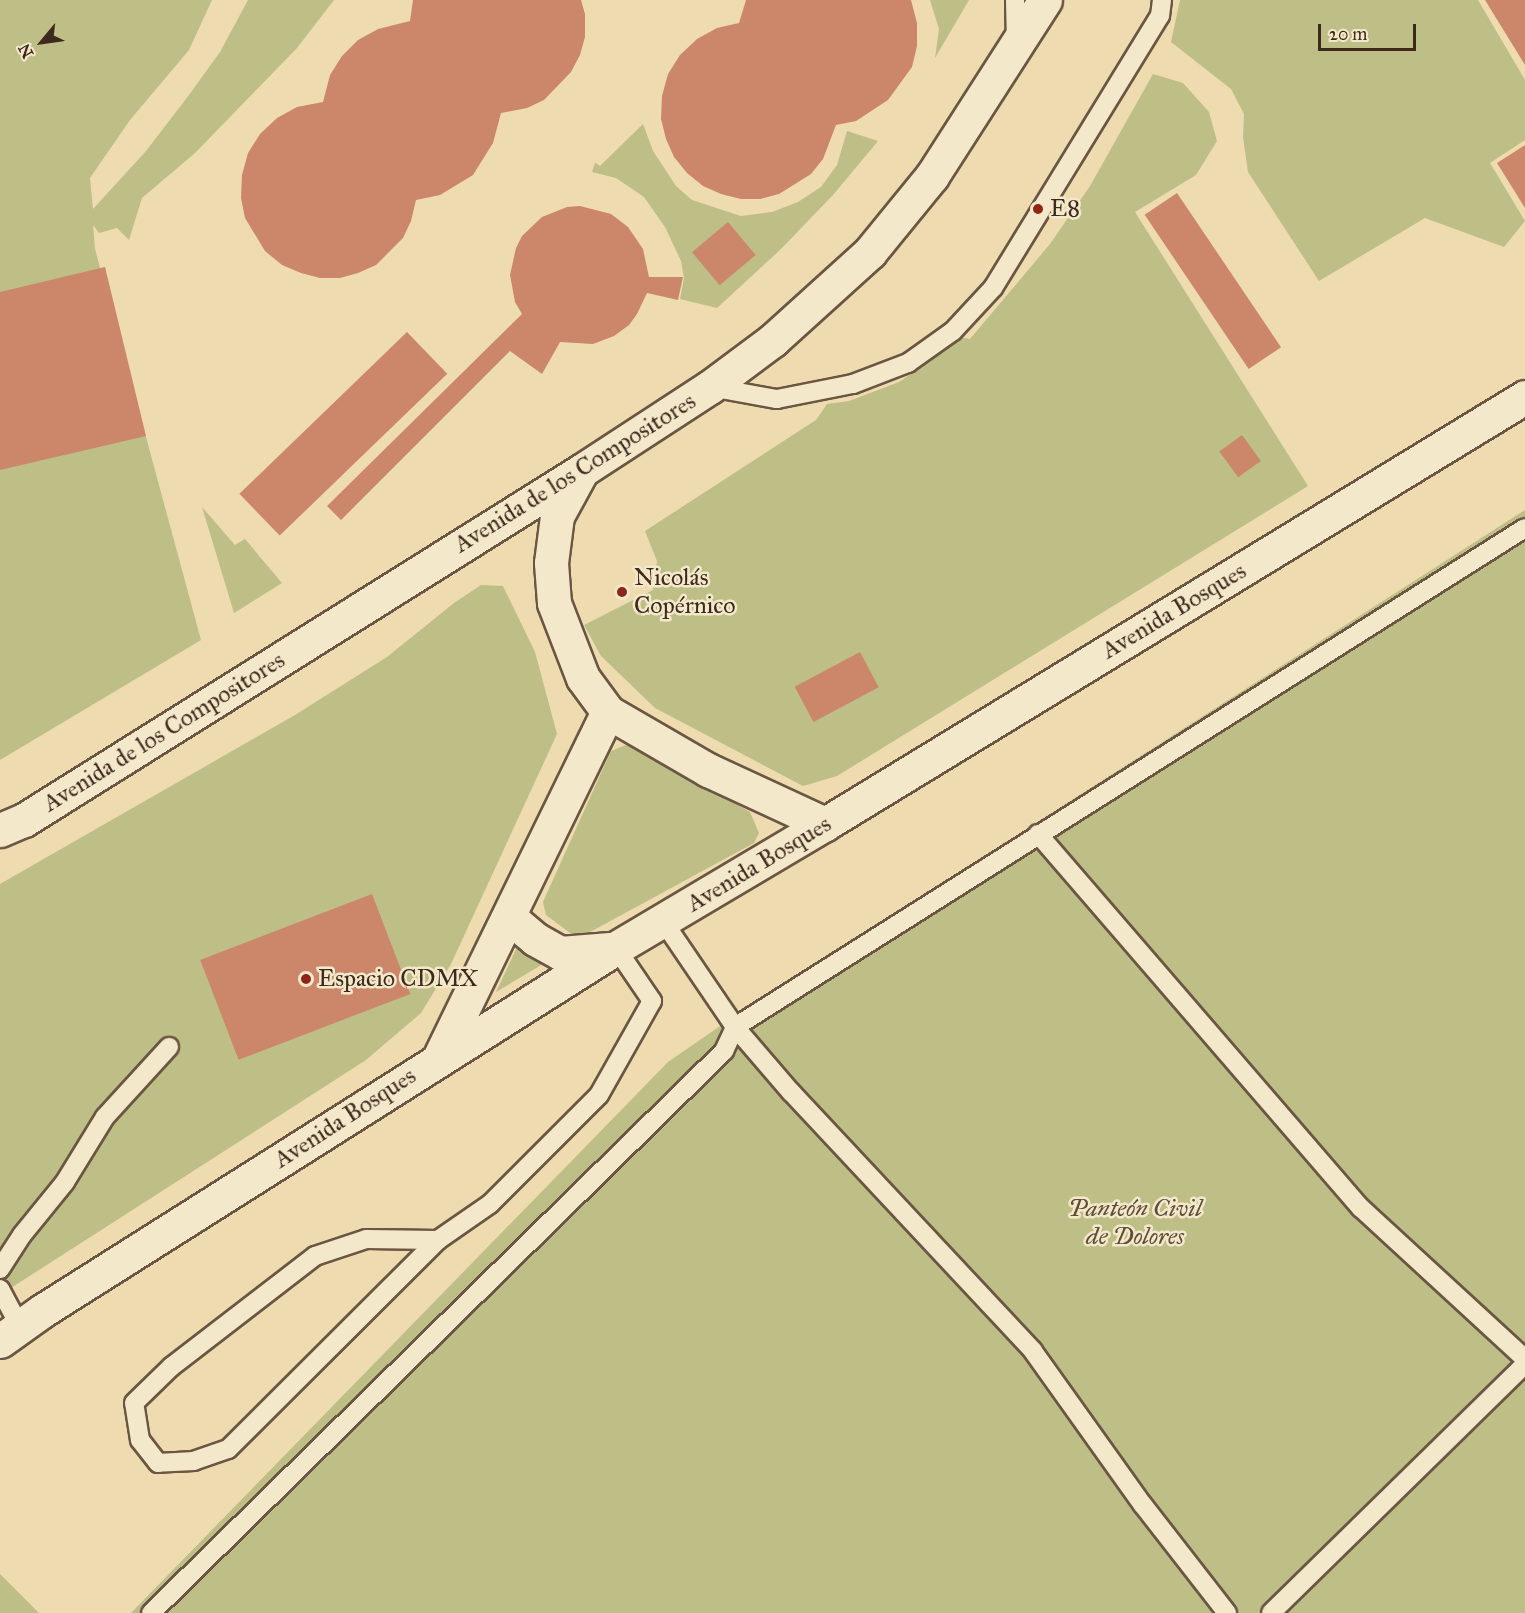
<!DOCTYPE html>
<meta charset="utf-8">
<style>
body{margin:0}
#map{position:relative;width:1525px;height:1613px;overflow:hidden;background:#eedbaf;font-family:"IM FELL Great Primer",serif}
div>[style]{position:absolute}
.green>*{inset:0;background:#bebe87}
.building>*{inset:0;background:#cc876a;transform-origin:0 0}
.roads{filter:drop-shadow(2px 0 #6a5642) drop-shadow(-2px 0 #6a5642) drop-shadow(0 2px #6a5642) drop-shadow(0 -2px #6a5642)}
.service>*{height:18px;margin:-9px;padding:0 9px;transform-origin:9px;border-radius:9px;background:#f4e8cb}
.minor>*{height:33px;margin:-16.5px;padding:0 16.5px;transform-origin:16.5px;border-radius:16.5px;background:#f4e8cb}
.tertiary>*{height:33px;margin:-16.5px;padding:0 16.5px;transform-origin:16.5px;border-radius:16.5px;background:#f4e8cb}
.dots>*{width:16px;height:16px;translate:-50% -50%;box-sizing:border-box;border:3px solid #f4e8cb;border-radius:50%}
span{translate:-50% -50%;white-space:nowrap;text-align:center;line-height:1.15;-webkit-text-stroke:5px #f4e8cb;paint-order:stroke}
.poi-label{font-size:24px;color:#3e291d}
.left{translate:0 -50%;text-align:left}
.street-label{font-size:24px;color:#3e291d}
.park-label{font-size:24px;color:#5e4e38;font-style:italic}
.north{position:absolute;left:12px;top:12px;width:60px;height:60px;-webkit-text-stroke:4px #f4e8cb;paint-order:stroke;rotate:241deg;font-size:16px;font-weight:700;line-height:24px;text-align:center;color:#3e291d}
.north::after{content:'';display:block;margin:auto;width:21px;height:27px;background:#3e291d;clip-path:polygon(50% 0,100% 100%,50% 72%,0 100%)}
.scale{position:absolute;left:1318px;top:24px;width:98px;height:27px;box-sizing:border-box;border:3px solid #3e291d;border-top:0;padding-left:8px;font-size:18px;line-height:21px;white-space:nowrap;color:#3e291d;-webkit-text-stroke:4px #f4e8cb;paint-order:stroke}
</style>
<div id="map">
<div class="green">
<i style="clip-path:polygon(0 0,212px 0,189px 50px,130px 120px,90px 178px,93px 209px,146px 151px,189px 95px,220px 52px,248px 0,334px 0,297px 48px,195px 153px,142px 198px,129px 240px,117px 228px,99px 233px,93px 225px,95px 249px,201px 640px,0 760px)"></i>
<i style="clip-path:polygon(930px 0,969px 0,935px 58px,939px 29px)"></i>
<i style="clip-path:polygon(1180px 0,1478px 0,1525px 80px,1525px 140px,1490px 163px,1525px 221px,1504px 247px,1425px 218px,1319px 281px,1248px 172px,1243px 137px,1244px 114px,1231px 89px,1171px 42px)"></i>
<i style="clip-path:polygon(1153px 74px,1183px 83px,1209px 112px,1217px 141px,1196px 175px,1135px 212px,1308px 486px,837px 776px,803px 786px,655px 708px,601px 656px,584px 625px,653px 590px,657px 561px,645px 531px,816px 420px,827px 404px,849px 401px,899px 382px,926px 364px,955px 336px,970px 339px,1050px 244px,1090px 186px)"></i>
<i style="clip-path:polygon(643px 124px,653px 151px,676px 186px,692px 200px,741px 216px,772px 212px,798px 202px,821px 187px,837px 165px,847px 131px,878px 141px,833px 195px,780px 250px,717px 308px,680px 299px,684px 278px,681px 261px,665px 227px,644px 197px,616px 178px,592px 172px,595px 163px,600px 166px)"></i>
<i style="clip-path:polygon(202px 507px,235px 545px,245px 539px,282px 583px,234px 613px)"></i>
<i style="clip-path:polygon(1525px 510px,1525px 1613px,131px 1613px,668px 1062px,739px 1013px)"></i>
<i style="clip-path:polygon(481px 585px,503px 586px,535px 652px,557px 734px,451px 964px,421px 1013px,366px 1060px,0 1295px,0 884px,295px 715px,387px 657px,454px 603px)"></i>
<i style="clip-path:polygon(626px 745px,647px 753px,750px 812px,759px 833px,754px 843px,592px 931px,574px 936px,546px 915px,543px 902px,611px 751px)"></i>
<i style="clip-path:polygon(519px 943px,527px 954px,543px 964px,496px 992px)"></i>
<i style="clip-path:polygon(0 1574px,39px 1613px,0 1613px)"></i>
</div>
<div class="building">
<i style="clip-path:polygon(413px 0,581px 0,585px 14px,585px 37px,580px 55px,571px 72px,544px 100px,527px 108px,501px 113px,493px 143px,473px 175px,440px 195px,416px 200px,411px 221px,403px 238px,376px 265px,358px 273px,340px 278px,320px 278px,301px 273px,282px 265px,265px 251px,245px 218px,241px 198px,242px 175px,248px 153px,260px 134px,277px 118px,297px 107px,323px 102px,330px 75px,342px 56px,358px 40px,378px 29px,410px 21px)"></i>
<i style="clip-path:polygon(746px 0,911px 0,917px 23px,917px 46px,912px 67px,888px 100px,856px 121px,836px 125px,823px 159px,811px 174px,779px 194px,760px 199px,741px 199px,721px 194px,703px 186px,687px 173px,674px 157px,666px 139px,661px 119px,662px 96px,668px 74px,680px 55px,697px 39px,717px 28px,739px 23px)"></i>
<i style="clip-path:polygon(1485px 0,1525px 0,1525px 65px)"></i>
<i style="clip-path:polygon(1525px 145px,1525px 208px,1497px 163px)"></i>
<i style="left:1177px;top:193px;width:186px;height:39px;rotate:56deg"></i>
<i style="clip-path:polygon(580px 206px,611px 214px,628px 227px,643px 249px,649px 277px,683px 277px,678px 300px,647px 293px,637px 314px,629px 325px,614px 336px,593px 344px,560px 342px,542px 374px,510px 351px,341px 520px,327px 506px,522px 314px,515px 302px,510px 275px,516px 248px,522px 236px,542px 217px,567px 207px)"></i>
<i style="left:728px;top:222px;width:43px;height:47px;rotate:50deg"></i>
<i style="clip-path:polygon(105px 267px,146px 436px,0 470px,0 292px)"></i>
<i style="left:407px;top:332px;width:58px;height:233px;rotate:46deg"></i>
<i style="left:1242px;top:435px;width:32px;height:28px;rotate:54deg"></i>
<i style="left:860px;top:652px;width:40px;height:74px;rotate:62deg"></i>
<i style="left:372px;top:894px;width:107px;height:184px;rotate:69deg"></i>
</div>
<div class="roads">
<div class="service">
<i style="left:1015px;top:0;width:41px;rotate:88.6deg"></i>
<i style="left:710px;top:387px;width:68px;rotate:10.2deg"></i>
<i style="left:777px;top:399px;width:77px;rotate:-11.2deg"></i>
<i style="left:853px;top:384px;width:59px;rotate:-20.9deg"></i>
<i style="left:908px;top:363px;width:55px;rotate:-35.4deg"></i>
<i style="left:953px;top:331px;width:59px;rotate:-47.1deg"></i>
<i style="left:993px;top:288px;width:319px;rotate:-58.5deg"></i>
<i style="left:1160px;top:16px;width:16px;rotate:-83deg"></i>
<i style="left:1038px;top:834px;width:494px;rotate:49.2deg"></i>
<i style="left:1361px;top:1208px;width:223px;rotate:42.6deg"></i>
<i style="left:663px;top:921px;width:128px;rotate:55.8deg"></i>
<i style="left:735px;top:1027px;width:86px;rotate:49.3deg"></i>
<i style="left:791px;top:1092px;width:354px;rotate:46.9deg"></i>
<i style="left:1033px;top:1351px;width:189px;rotate:54.5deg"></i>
<i style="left:1143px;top:1505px;width:137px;rotate:52.1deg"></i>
<i style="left:438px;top:1240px;width:296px;rotate:135.1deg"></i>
<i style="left:228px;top:1449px;width:36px;rotate:161deg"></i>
<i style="left:194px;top:1461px;width:36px;rotate:177deg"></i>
<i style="left:158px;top:1463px;width:29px;rotate:-128deg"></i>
<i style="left:140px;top:1440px;width:37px;rotate:-99deg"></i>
<i style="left:134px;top:1403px;width:52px;rotate:-44.2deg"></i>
<i style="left:171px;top:1367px;width:182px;rotate:-37.6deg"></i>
<i style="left:315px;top:1256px;width:54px;rotate:-18.4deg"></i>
<i style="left:366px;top:1239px;width:72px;rotate:0.8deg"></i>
<i style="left:438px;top:1240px;width:63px;rotate:-34.7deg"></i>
<i style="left:490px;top:1204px;width:154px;rotate:-45deg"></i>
<i style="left:599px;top:1095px;width:108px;rotate:-60.6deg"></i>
<i style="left:652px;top:1001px;width:64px;rotate:-124.2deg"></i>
<i style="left:0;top:1269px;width:40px;rotate:-57.1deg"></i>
<i style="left:22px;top:1235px;width:68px;rotate:-50.9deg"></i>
<i style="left:65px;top:1182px;width:76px;rotate:-58.4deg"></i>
<i style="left:105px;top:1117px;width:95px;rotate:-47.6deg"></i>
<i style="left:0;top:1289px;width:43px;rotate:62.2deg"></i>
<i style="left:151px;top:1613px;width:803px;rotate:-44.44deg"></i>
<i style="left:724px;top:1051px;width:26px;rotate:-65deg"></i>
<i style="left:735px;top:1027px;width:934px;rotate:-32.28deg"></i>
<i style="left:1271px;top:1613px;width:356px;rotate:-44.4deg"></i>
</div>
<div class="minor">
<i style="left:581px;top:472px;width:50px;rotate:118.6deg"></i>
<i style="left:557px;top:516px;width:47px;rotate:97.3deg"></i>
<i style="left:551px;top:563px;width:40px;rotate:85.7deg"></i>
<i style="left:554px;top:603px;width:80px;rotate:68.9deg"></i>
<i style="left:583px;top:678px;width:42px;rotate:53.7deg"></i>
<i style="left:608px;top:712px;width:116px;rotate:30.1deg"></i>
<i style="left:708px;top:770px;width:129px;rotate:24.8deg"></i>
<i style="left:0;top:830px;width:26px;rotate:-23deg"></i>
<i style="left:24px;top:820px;width:657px;rotate:-32.07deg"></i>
<i style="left:581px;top:471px;width:154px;rotate:-33.1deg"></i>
<i style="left:710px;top:387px;width:79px;rotate:-36.7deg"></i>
<i style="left:773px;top:340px;width:131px;rotate:-42.2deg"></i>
<i style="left:870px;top:252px;width:98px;rotate:-50.8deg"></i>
<i style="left:932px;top:176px;width:209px;rotate:-57.3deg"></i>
<i style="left:439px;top:1058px;width:385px;rotate:-64deg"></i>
</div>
<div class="tertiary">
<i style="left:509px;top:917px;width:34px;rotate:40deg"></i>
<i style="left:535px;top:939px;width:29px;rotate:29deg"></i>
<i style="left:560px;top:953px;width:50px;rotate:-4.6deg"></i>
<i style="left:0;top:1341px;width:52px;rotate:-35.5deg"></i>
<i style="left:42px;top:1311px;width:679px;rotate:-32.31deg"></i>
<i style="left:616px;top:948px;width:243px;rotate:-30.7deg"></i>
<i style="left:825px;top:824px;width:820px;rotate:-31.38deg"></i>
</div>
</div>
<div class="dots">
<i style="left:1038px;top:209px;background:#8f2418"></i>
<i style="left:622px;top:592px;background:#8f2418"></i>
<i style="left:306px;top:979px;background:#8f2418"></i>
</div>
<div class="poi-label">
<span class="left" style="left:1050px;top:209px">E8</span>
<span class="left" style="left:634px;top:592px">Nicolás<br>Copérnico</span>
<span class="left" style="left:318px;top:979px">Espacio CDMX</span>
</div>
<div class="street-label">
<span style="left:575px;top:473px;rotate:-32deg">Avenida de los Compositores</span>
<span style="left:1174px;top:611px;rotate:-31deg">Avenida Bosques</span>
<span style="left:164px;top:732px;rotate:-32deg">Avenida de los Compositores</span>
<span style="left:759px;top:864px;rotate:-31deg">Avenida Bosques</span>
<span style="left:345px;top:1118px;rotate:-33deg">Avenida Bosques</span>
</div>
<div class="park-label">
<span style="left:1135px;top:1223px">Panteón Civil<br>de Dolores</span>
</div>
<div class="north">N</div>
<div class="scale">20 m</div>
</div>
